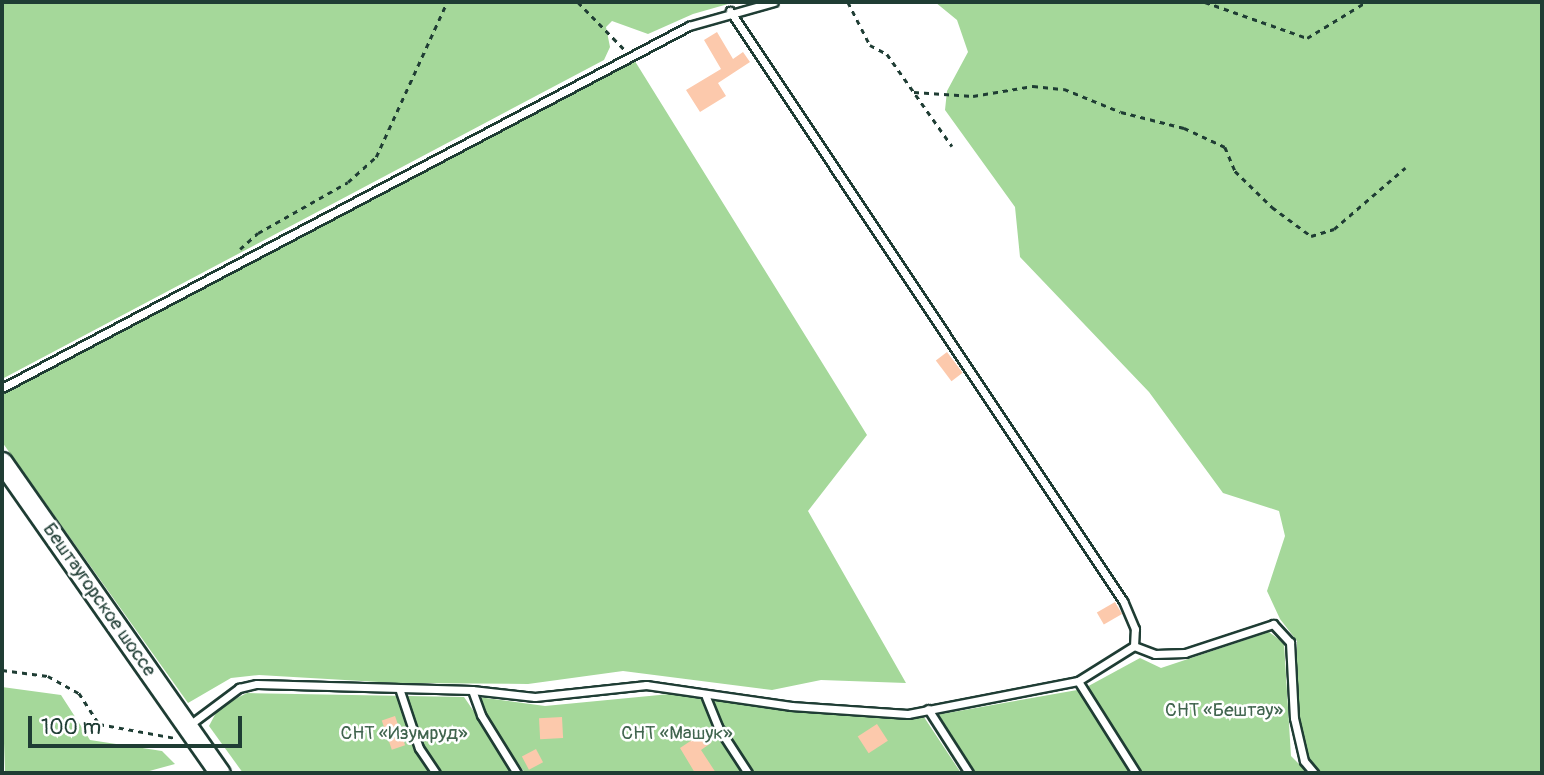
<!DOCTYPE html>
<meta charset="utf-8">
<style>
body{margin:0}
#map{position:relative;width:1544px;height:775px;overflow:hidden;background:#fff;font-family:Pangolin,sans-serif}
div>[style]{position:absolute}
.green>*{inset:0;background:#a5d89a}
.building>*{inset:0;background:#fcc9ac;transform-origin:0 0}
.path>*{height:2.5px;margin-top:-1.25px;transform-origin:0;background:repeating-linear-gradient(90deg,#1f3d34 0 5px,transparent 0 10px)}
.roads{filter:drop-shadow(2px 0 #1f3d34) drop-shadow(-2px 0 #1f3d34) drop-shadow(0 2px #1f3d34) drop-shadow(0 -2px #1f3d34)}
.lane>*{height:7px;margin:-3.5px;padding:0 3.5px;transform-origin:3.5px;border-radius:3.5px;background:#fff}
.secondary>*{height:19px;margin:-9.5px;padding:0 9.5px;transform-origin:9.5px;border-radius:9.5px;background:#fff}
span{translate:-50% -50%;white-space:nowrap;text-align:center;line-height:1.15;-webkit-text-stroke:5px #fff;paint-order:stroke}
.street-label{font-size:19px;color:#1f3d34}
.park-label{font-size:19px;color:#40644e}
.frame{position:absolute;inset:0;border:4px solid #1f3d34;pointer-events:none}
.scale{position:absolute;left:28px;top:716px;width:214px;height:32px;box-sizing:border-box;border:4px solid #1f3d34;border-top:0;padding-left:9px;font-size:21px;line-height:24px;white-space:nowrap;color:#1f3d34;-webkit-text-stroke:5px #fff;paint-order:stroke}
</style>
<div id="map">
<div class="green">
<i style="clip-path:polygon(2px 2px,735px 2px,693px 14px,648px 34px,612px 21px,606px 27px,610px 47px,604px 60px,2px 379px)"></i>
<i style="clip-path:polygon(907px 2px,1542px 2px,1542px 773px,1321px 773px,1297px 748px,1297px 641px,1280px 619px,1267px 591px,1285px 536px,1279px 511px,1223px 493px,1149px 392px,1020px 257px,1015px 207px,945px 110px,947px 91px,968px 52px,957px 20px,935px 2px)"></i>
<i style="clip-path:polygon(633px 58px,867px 435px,808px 511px,906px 683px,821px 680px,772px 690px,623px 671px,528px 684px,396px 683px,259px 675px,231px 678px,188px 703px,2px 442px,2px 386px)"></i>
<i style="clip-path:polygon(1269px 632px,1284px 643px,1291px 756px,1308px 773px,975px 773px,936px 715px,1083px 689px,1140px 658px,1161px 668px)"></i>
<i style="clip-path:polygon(2px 687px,61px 695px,90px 740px,162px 751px,175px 764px,142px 773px,5px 771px)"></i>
<i style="clip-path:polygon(247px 693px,464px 697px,516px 773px,243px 773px,209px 726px,219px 707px)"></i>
<i style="clip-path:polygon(670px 694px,924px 717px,961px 773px,525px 773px,471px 696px,545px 706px)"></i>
</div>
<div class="building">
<i style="clip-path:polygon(717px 32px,733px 59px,743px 52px,750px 62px,718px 83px,726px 96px,700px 112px,686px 90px,721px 69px,704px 40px)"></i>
<i style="left:947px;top:352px;width:26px;height:14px;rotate:53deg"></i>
<i style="left:1115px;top:602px;width:14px;height:21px;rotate:60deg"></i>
<i style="left:395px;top:716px;width:31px;height:14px;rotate:71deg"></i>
<i style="left:562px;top:717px;width:21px;height:23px;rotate:87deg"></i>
<i style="left:877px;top:724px;width:20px;height:23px;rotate:57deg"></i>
<i style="clip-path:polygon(704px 732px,711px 743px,701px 750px,716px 773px,695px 773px,680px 748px)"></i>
<i style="left:536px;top:749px;width:15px;height:16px;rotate:62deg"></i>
</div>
<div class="path">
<i style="left:578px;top:2px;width:66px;rotate:45.6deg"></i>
<i style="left:848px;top:2px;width:48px;rotate:62.9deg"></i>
<i style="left:870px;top:45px;width:19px;rotate:28deg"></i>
<i style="left:887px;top:54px;width:113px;rotate:54.8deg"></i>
<i style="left:1205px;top:2px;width:108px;rotate:19.4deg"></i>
<i style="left:1307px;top:38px;width:69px;rotate:-31.4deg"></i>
<i style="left:914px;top:92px;width:59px;rotate:3.9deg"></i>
<i style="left:973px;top:96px;width:61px;rotate:-9.5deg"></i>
<i style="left:1033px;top:86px;width:31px;rotate:6deg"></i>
<i style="left:1064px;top:89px;width:61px;rotate:22deg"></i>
<i style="left:1121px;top:112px;width:65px;rotate:14.3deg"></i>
<i style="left:1184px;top:128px;width:45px;rotate:24.9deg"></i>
<i style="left:1225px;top:147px;width:26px;rotate:67deg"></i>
<i style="left:1235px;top:171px;width:52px;rotate:44.2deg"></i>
<i style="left:1272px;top:207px;width:49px;rotate:36.6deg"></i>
<i style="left:1311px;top:236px;width:24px;rotate:-17deg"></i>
<i style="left:1334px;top:229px;width:94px;rotate:-40.7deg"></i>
<i style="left:240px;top:249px;width:24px;rotate:-42deg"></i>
<i style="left:258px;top:233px;width:103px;rotate:-29.5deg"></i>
<i style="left:348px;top:182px;width:38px;rotate:-42deg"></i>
<i style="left:376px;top:157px;width:170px;rotate:-65.4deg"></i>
<i style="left:2px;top:670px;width:46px;rotate:7.4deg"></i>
<i style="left:48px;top:676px;width:35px;rotate:29deg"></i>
<i style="left:79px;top:693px;width:37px;rotate:57deg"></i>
<i style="left:99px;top:724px;width:77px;rotate:10.4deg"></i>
</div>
<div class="roads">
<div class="lane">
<i style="left:2px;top:388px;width:777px;rotate:-27.79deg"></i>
<i style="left:689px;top:26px;width:88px;rotate:-15.8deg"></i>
<i style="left:1134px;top:646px;width:22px;rotate:21deg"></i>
<i style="left:1155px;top:654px;width:30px;rotate:-2deg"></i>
<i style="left:1185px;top:653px;width:93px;rotate:-18.2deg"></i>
<i style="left:1273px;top:624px;width:25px;rotate:47deg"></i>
<i style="left:1290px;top:642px;width:76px;rotate:87deg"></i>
<i style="left:1294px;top:718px;width:44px;rotate:76.9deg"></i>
<i style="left:1304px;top:761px;width:16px;rotate:50deg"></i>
<i style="left:1078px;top:681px;width:109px;rotate:57.8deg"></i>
<i style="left:399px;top:688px;width:63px;rotate:71.6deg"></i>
<i style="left:419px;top:748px;width:30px;rotate:56deg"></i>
<i style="left:472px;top:690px;width:27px;rotate:70deg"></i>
<i style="left:481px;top:715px;width:68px;rotate:58.2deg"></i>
<i style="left:706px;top:697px;width:32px;rotate:68deg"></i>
<i style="left:718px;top:727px;width:55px;rotate:56.9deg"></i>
<i style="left:928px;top:709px;width:76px;rotate:57.4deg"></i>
<i style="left:188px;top:726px;width:64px;rotate:-36.7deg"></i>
<i style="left:239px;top:688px;width:18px;rotate:-13deg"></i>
<i style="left:257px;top:684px;width:215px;rotate:1.6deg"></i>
<i style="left:472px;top:690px;width:63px;rotate:6.3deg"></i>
<i style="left:535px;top:697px;width:112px;rotate:-6.2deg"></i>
<i style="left:646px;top:685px;width:147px;rotate:8.2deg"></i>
<i style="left:791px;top:706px;width:117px;rotate:3.9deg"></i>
<i style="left:908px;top:714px;width:173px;rotate:-11deg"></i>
<i style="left:1078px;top:681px;width:66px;rotate:-32deg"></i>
<i style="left:1134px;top:646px;width:17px;rotate:-87deg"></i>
<i style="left:1135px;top:629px;width:30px;rotate:-113deg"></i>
<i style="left:1123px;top:601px;width:709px;rotate:-123.67deg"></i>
</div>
<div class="secondary">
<i style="left:2px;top:462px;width:380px;rotate:55deg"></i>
</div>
</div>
<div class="street-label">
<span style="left:99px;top:600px;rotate:55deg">Бештаугорское шоссе</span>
</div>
<div class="park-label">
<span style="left:1224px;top:711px">СНТ «Бештау»</span>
<span style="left:404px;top:734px">СНТ «Изумруд»</span>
<span style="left:677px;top:734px">СНТ «Машук»</span>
</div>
<div class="frame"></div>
<div class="scale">100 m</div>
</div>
